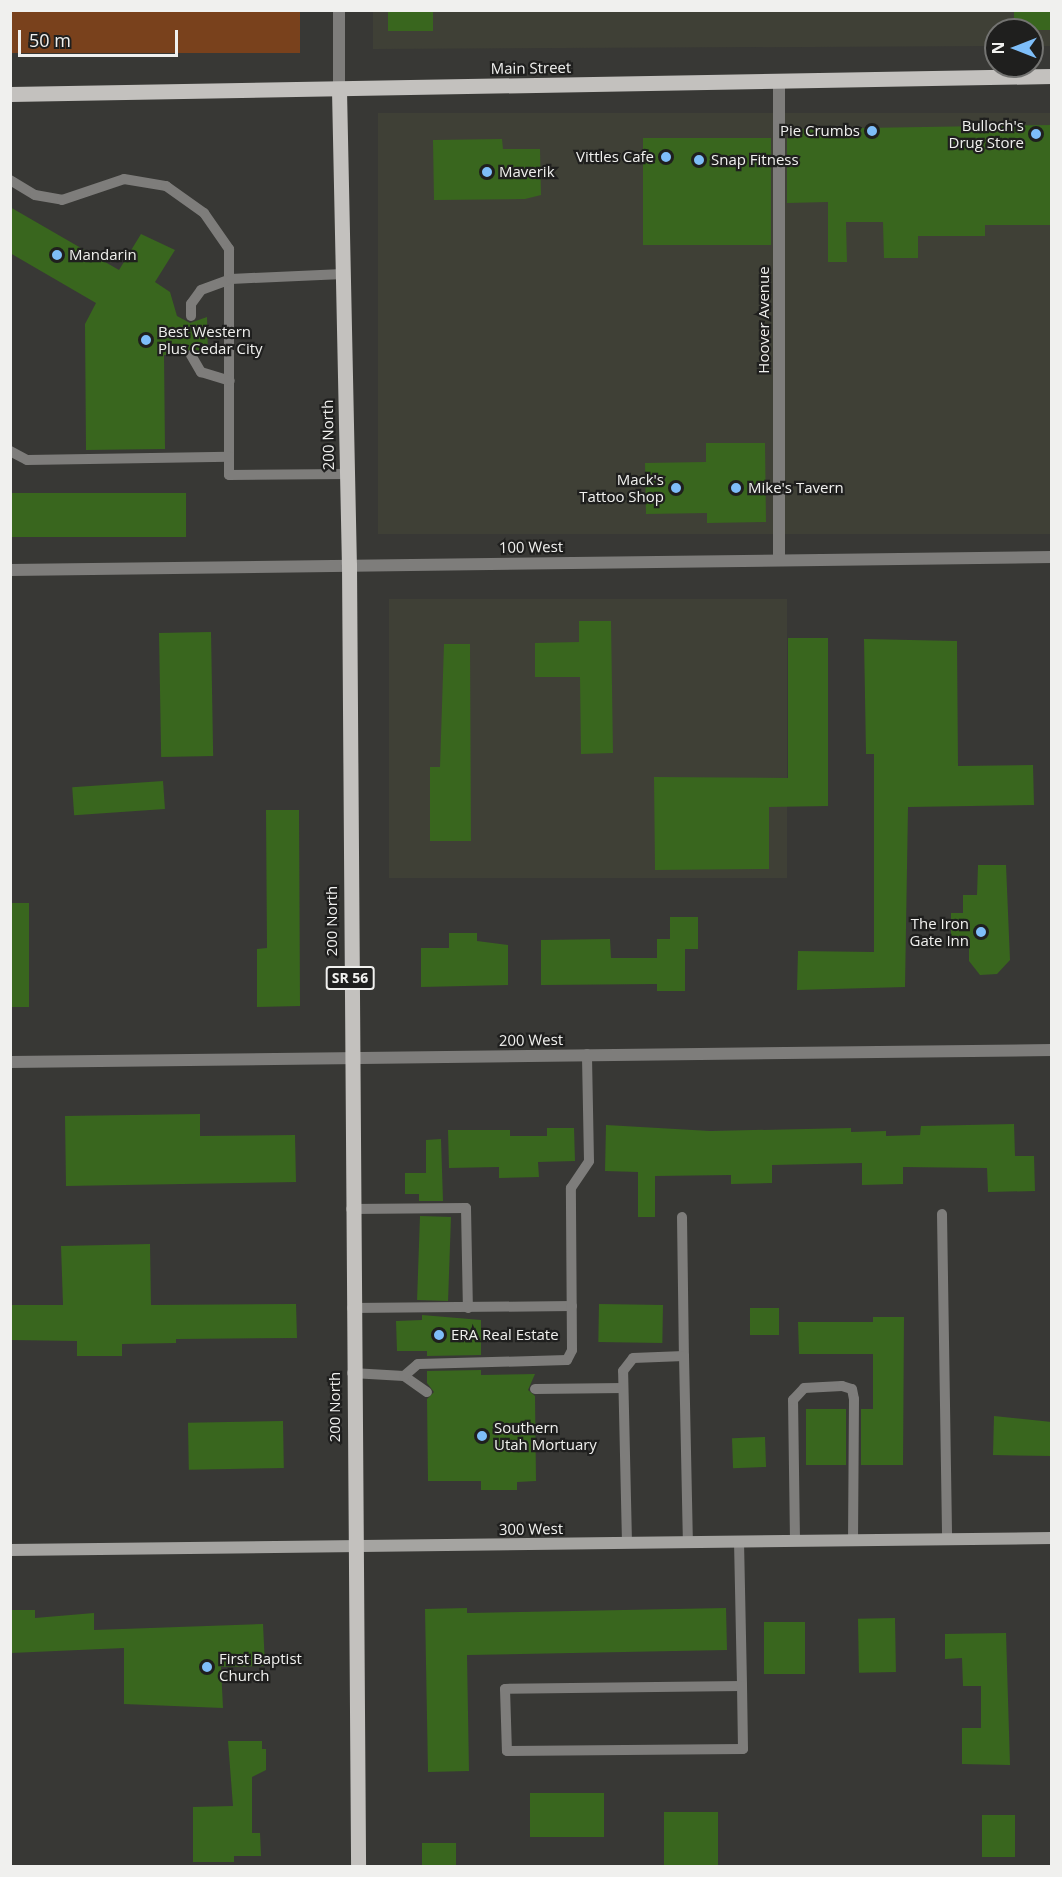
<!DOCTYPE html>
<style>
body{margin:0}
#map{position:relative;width:1062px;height:1877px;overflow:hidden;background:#383835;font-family:"Open Sans",sans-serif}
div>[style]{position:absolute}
.built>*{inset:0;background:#3f4036;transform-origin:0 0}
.green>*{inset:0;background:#79411c;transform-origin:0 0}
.building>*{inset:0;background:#39661e;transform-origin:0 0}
.lane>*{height:10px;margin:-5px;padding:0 5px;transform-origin:5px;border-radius:5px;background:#7e7d7b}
.street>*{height:12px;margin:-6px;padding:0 6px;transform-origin:6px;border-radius:6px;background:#7e7d7b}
.secondary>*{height:12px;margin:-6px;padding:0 6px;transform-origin:6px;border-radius:6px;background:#a5a4a1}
.primary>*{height:15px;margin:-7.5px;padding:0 7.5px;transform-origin:7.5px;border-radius:7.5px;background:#c3c1be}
.dots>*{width:16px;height:16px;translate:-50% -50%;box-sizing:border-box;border:3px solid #1f1f1e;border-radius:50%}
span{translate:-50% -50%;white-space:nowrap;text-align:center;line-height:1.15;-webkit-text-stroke:4.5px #1f1f1e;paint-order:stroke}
.shield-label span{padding:2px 4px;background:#1f1f1e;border:2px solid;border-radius:4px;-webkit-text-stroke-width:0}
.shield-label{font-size:14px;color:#f0f0ee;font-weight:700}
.street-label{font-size:15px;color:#f0f0ee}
.poi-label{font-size:15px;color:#f0f0ee}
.right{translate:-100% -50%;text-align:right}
.left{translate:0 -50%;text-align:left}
.frame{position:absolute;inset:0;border:12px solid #f0f0ee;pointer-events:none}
.north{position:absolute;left:984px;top:18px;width:60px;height:60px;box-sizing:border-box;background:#1f1f1e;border:2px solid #737371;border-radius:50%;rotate:270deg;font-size:16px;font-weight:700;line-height:24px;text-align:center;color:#f0f0ee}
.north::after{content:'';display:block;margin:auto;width:21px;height:27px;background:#7ebef9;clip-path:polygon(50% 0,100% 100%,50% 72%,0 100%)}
.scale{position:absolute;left:18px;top:30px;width:160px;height:27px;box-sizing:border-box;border:3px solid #f0f0ee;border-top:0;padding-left:8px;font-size:18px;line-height:21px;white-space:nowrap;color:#f0f0ee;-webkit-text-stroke:4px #1f1f1e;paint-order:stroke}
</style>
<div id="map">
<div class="built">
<i style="clip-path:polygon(373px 11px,1051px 11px,1051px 46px,1032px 46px,1032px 30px,996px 30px,996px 46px,373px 49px)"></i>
<i style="left:1051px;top:113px;width:421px;height:673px;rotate:90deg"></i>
<i style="left:787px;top:599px;width:279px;height:398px;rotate:90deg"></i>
</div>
<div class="green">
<i style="left:10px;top:11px;width:290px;height:42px"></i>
</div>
<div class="building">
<i style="left:388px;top:10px;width:45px;height:21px"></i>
<i style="left:1014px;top:10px;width:38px;height:20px"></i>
<i style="clip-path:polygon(1052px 125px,1052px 225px,985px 225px,985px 236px,918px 236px,918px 258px,884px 258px,883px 222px,846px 222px,847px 262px,828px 262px,828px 202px,787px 203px,787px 138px,799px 138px,799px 129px)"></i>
<i style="left:643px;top:138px;width:128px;height:107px"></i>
<i style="clip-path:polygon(502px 139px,503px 149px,540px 149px,541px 195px,525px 199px,434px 200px,433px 140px)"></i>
<i style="clip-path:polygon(10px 207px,119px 270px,141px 234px,175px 250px,155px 282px,170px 292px,177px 316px,190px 323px,207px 317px,208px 355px,192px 348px,184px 355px,164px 355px,165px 449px,86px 450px,85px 324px,96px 303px,10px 253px)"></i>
<i style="clip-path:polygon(706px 443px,765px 443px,766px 522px,707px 523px,707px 513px,646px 514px,645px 463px,706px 462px)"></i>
<i style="left:186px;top:493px;width:44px;height:176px;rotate:90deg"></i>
<i style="clip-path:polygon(579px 621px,611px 621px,613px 753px,581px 754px,580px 677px,535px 677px,535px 643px,579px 642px)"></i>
<i style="left:211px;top:632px;width:124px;height:52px;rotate:89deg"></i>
<i style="clip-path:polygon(788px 638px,828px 638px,828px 806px,769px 807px,769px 869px,655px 870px,654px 777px,788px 778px)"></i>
<i style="clip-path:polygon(864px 639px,957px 641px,958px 766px,1033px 765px,1034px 805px,908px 807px,905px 987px,797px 990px,798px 951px,874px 952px,874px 754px,866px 754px)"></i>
<i style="clip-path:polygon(444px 644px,470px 644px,471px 841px,430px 841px,430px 767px,440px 767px)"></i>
<i style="left:163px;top:781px;width:28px;height:91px;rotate:86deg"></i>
<i style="clip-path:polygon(266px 810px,299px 810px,300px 1006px,257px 1007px,257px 949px,267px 948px)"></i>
<i style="clip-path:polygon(978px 865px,1006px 865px,1010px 960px,997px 974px,980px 975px,969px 961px,969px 947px,960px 947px,959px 937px,951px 937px,951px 913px,963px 913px,963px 895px,977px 895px)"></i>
<i style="left:10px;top:903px;width:19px;height:104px"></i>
<i style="clip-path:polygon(670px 917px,698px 917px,698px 949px,685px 949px,685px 991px,657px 991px,657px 984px,541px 985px,541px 940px,610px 939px,611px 958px,657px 958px,657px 939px,670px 939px)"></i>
<i style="clip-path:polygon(449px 933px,477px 933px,477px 941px,508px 945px,508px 985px,421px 987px,421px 948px,449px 948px)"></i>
<i style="clip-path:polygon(200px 1114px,200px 1136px,295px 1135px,296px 1182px,66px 1186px,65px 1116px)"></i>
<i style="clip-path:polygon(1014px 1124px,1015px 1156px,1034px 1156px,1035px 1191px,988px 1192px,987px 1168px,903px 1167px,903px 1184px,862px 1185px,862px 1163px,772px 1165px,772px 1183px,731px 1184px,731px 1175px,655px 1176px,655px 1217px,638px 1217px,638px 1172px,605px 1171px,606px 1125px,710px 1131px,851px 1128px,851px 1132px,886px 1131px,886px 1136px,920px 1135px,921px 1126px)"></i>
<i style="clip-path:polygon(547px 1128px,574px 1128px,575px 1161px,538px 1162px,539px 1177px,499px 1178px,499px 1167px,449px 1168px,448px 1130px,510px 1130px,510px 1136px,547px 1136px)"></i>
<i style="clip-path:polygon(441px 1139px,443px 1201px,419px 1201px,419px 1194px,405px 1194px,405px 1173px,426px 1173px,426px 1140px)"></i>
<i style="left:420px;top:1216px;width:31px;height:84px;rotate:2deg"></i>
<i style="clip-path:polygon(150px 1244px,151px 1305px,296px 1304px,297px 1338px,176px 1339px,176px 1343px,122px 1344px,122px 1356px,77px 1356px,77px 1341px,10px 1340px,10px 1305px,63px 1305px,61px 1246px)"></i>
<i style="left:599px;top:1304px;width:64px;height:38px;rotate:1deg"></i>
<i style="left:750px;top:1308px;width:29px;height:27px"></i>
<i style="clip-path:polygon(422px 1315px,481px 1320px,481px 1355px,427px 1356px,427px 1351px,397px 1351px,396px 1321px,422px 1320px)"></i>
<i style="clip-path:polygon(873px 1317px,904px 1317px,903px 1465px,861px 1465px,861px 1409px,873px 1409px,873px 1354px,799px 1354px,798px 1322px,873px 1322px)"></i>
<i style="clip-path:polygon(481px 1370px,481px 1375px,535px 1374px,528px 1390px,535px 1396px,536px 1481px,517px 1482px,517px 1490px,481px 1490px,481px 1481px,428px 1481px,427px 1399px,434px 1392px,427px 1383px,427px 1371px)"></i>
<i style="left:846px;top:1409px;width:56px;height:40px;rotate:90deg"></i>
<i style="clip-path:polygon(994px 1416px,1052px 1422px,1052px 1456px,993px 1455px)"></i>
<i style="left:283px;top:1421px;width:47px;height:95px;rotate:89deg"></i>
<i style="left:765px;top:1437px;width:30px;height:33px;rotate:88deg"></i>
<i style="clip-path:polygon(467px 1608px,467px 1613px,726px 1608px,727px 1650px,467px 1655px,469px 1771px,428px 1772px,425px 1609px)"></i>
<i style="clip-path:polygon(12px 1610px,35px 1610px,35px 1618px,94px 1613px,94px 1630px,263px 1624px,265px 1666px,221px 1667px,223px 1708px,124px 1704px,124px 1648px,11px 1653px)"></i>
<i style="left:895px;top:1618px;width:54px;height:37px;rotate:89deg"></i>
<i style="left:764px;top:1622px;width:41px;height:52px"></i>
<i style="clip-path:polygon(1006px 1633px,1010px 1765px,962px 1764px,962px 1728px,981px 1728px,981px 1686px,963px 1686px,962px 1658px,945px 1659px,945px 1634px)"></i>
<i style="clip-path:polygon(228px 1741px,262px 1741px,262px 1749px,266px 1749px,266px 1770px,252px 1777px,252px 1833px,260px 1833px,261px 1856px,234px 1856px,234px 1862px,193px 1862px,193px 1807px,233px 1806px)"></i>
<i style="left:604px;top:1793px;width:44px;height:74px;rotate:90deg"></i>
<i style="left:664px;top:1812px;width:54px;height:54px"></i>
<i style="left:982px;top:1815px;width:33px;height:42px"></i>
<i style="left:456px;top:1843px;width:23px;height:34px;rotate:90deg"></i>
</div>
<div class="lane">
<i style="left:10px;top:180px;width:29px;rotate:31deg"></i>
<i style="left:35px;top:195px;width:27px;rotate:10deg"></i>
<i style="left:62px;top:200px;width:65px;rotate:-18.7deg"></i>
<i style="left:124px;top:179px;width:43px;rotate:9.5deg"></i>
<i style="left:166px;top:186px;width:47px;rotate:35.4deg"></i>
<i style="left:204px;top:213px;width:44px;rotate:55.2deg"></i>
<i style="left:229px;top:249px;width:226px;rotate:90deg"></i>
<i style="left:229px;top:475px;width:118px;rotate:-0.5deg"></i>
<i style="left:191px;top:316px;width:12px;rotate:-90deg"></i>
<i style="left:191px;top:304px;width:17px;rotate:-54deg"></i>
<i style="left:201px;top:290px;width:32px;rotate:-20deg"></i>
<i style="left:231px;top:279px;width:112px;rotate:-2.6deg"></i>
<i style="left:191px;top:355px;width:20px;rotate:60deg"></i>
<i style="left:201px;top:372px;width:30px;rotate:17deg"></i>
<i style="left:10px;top:451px;width:19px;rotate:28deg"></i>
<i style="left:27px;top:460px;width:202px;rotate:-0.9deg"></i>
<i style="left:351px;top:1209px;width:115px;rotate:-0.5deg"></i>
<i style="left:466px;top:1208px;width:100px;rotate:88.9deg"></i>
<i style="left:942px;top:1214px;width:325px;rotate:89.1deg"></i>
<i style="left:682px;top:1217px;width:139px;rotate:89.2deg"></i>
<i style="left:352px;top:1308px;width:220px;rotate:-0.5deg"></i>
<i style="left:352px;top:1373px;width:52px;rotate:3.3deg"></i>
<i style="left:404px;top:1376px;width:28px;rotate:35deg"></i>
<i style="left:404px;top:1376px;width:18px;rotate:-41deg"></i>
<i style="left:418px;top:1364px;width:149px;rotate:-1.5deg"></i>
<i style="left:567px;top:1360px;width:11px;rotate:-63deg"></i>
<i style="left:572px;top:1350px;width:162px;rotate:-90.4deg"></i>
<i style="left:571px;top:1188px;width:32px;rotate:-56deg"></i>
<i style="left:589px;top:1161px;width:107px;rotate:-91.1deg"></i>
<i style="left:535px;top:1389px;width:88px;rotate:-0.7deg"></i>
<i style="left:739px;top:1541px;width:145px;rotate:88.8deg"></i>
<i style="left:742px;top:1686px;width:237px;rotate:179.3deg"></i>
<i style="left:505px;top:1689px;width:62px;rotate:88.2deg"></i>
<i style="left:507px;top:1751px;width:236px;rotate:-0.5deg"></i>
<i style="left:743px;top:1749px;width:63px;rotate:-90.9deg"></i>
<i style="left:795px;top:1541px;width:141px;rotate:-90.8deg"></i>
<i style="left:793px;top:1400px;width:16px;rotate:-47deg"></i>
<i style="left:804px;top:1388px;width:38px;rotate:-3deg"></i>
<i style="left:842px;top:1386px;width:10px;rotate:17deg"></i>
<i style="left:852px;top:1389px;width:10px;rotate:79deg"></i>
<i style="left:854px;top:1399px;width:141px;rotate:90.4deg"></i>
<i style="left:627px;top:1543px;width:172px;rotate:-91.3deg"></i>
<i style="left:623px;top:1371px;width:16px;rotate:-52deg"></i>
<i style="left:633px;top:1358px;width:51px;rotate:-2.2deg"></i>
<i style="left:684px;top:1356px;width:186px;rotate:88.8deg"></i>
</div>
<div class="street">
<i style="left:339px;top:10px;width:80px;rotate:90deg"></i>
<i style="left:779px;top:81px;width:477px;rotate:90deg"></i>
<i style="left:10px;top:570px;width:1042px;rotate:-0.71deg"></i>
<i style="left:10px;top:1062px;width:1042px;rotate:-0.66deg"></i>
</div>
<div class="secondary">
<i style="left:10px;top:1550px;width:1042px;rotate:-0.66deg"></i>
</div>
<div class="primary">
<i style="left:339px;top:90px;width:475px;rotate:88.8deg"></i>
<i style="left:349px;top:565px;width:1301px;rotate:89.6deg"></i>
<i style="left:10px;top:94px;width:1042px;rotate:-0.99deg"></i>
</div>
<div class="dots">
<i style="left:872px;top:131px;background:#7ebef9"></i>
<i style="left:1036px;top:134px;background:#7ebef9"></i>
<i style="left:666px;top:157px;background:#7ebef9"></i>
<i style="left:699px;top:160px;background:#7ebef9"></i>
<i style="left:487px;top:172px;background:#7ebef9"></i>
<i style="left:57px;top:255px;background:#7ebef9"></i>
<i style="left:146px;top:340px;background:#7ebef9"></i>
<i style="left:676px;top:488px;background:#7ebef9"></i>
<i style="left:736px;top:488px;background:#7ebef9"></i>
<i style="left:981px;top:932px;background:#7ebef9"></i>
<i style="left:439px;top:1335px;background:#7ebef9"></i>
<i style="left:482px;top:1436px;background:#7ebef9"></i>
<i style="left:207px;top:1667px;background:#7ebef9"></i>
</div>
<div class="shield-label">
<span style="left:350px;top:978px">SR 56</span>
</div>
<div class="street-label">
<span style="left:531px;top:68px;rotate:-1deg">Main Street</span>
<span style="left:764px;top:320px;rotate:-90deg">Hoover Avenue</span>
<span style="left:328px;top:435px;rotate:-91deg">200 North</span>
<span style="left:531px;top:547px;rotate:-1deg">100 West</span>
<span style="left:332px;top:921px;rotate:-90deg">200 North</span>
<span style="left:531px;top:1040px;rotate:-1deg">200 West</span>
<span style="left:335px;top:1407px;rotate:-90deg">200 North</span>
<span style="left:531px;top:1529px;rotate:-1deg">300 West</span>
</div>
<div class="poi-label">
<span class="right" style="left:1024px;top:134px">Bulloch's<br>Drug Store</span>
<span class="right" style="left:860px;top:131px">Pie Crumbs</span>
<span class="right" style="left:654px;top:157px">Vittles Cafe</span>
<span class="left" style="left:711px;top:160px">Snap Fitness</span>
<span class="left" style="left:499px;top:172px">Maverik</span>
<span class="left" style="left:69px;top:255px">Mandarin</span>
<span class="left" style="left:158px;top:340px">Best Western<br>Plus Cedar City</span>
<span class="right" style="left:664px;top:488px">Mack's<br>Tattoo Shop</span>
<span class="left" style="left:748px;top:488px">Mike's Tavern</span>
<span class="right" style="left:969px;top:932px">The Iron<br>Gate Inn</span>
<span class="left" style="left:451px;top:1335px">ERA Real Estate</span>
<span class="left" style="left:494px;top:1436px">Southern<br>Utah Mortuary</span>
<span class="left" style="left:219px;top:1667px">First Baptist<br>Church</span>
</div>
<div class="frame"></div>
<div class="north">N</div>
<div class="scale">50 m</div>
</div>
